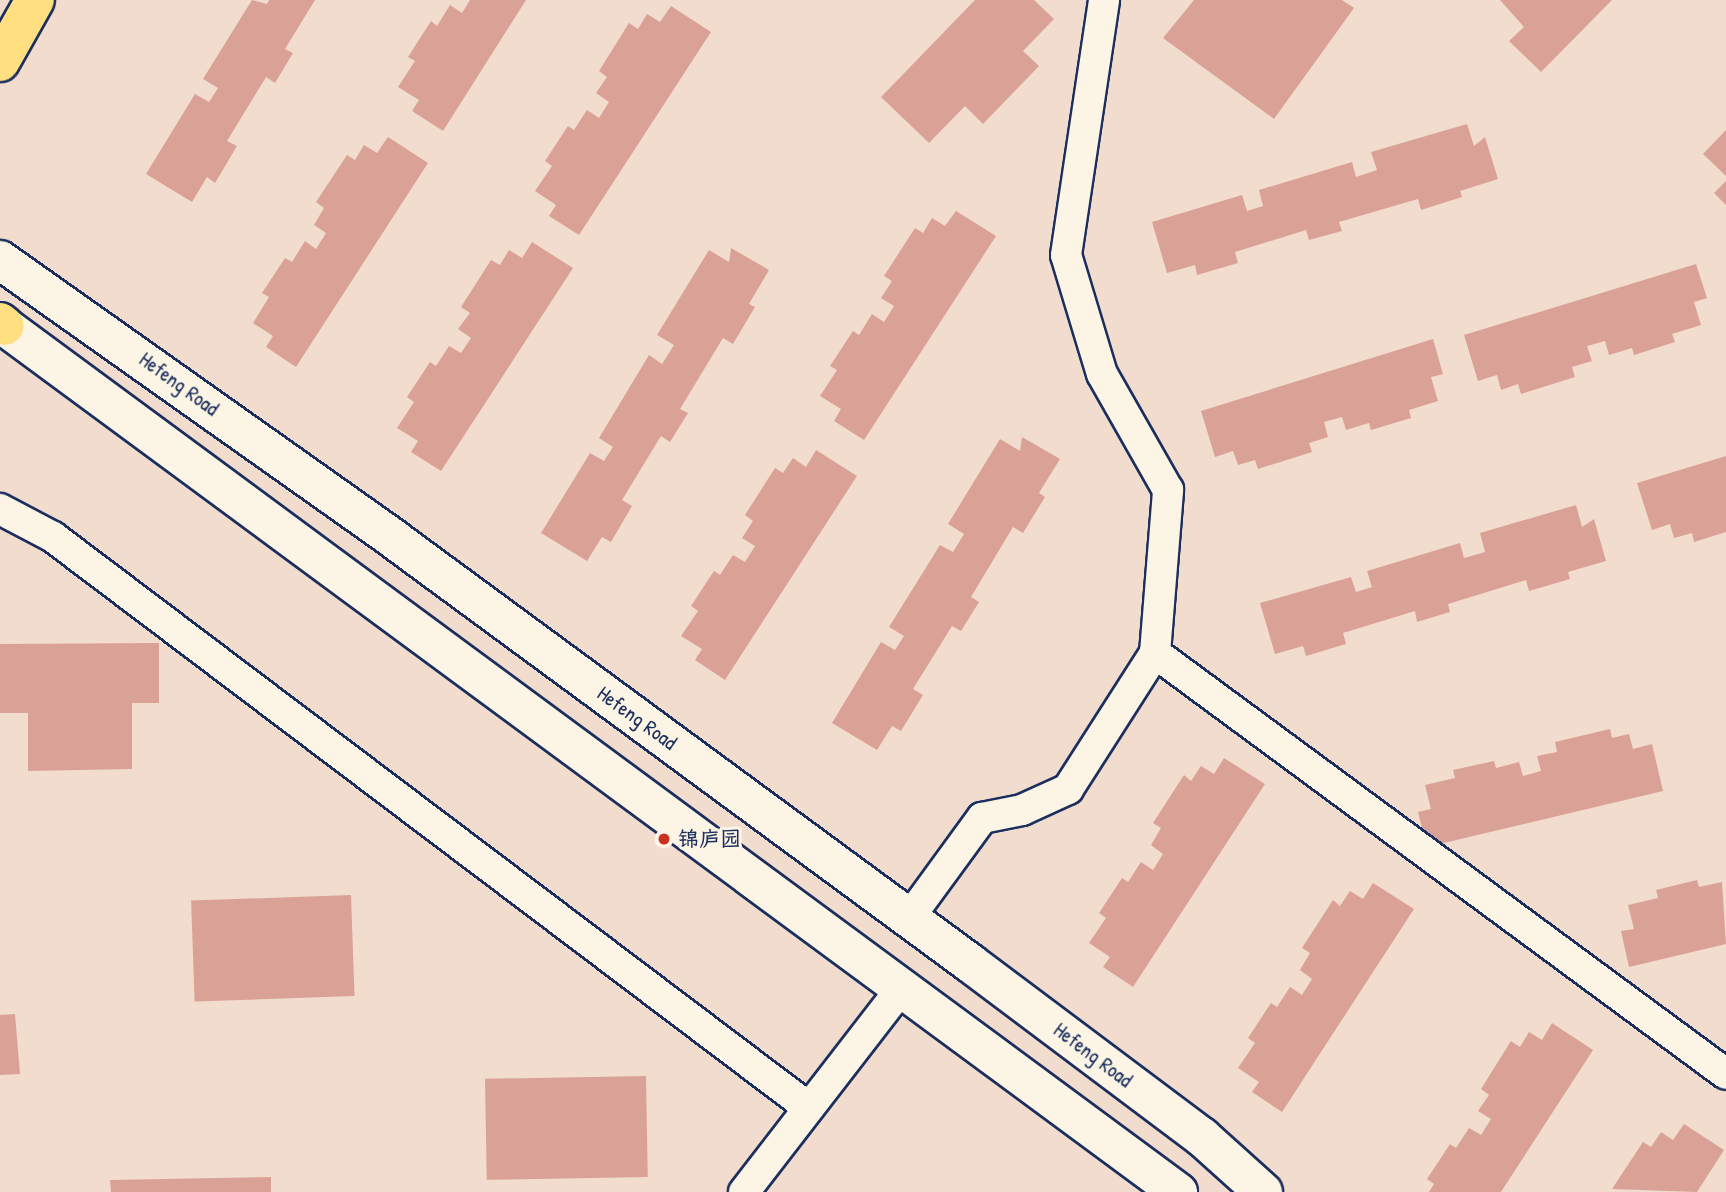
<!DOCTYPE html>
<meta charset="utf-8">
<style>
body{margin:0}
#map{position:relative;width:1726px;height:1192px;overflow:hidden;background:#f2dccd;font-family:"Patrick Hand","LXGW WenKai TC",sans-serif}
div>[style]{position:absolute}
.building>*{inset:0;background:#daa296;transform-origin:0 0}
.roads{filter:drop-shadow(2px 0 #1b2f5e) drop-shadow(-2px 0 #1b2f5e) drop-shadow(0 2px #1b2f5e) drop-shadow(0 -2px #1b2f5e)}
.minor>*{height:30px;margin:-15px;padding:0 15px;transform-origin:15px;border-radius:15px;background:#fcf5e5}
.tertiary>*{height:38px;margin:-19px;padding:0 19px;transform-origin:19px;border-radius:19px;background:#fcf5e5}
.primary>*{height:38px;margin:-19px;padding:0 19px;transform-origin:19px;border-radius:19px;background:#ffdf80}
.dots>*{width:19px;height:19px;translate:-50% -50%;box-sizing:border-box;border:4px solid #fcf5e5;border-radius:50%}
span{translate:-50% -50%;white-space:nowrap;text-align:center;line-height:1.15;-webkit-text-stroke:6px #fcf5e5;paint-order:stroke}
.street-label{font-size:21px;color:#1b2f5e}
.poi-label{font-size:21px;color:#1b2f5e;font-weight:700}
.left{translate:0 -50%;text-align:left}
</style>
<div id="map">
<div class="building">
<i style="clip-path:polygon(252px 0,267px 4px,269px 0,315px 0,285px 49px,293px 53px,275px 83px,266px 77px,227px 141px,237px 146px,215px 183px,207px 177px,192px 202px,146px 174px,195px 94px,209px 102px,218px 88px,203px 79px)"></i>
<i style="clip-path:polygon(470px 0,526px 0,443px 131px,412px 111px,419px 100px,398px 87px,415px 61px,408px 57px,431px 21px,437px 26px,450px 5px,462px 13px)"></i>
<i style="clip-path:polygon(975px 0,1034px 0,1054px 19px,1023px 51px,1039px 66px,983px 124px,965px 106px,929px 143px,881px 97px)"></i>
<i style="clip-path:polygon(1194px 0,1342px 0,1354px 8px,1274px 119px,1163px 38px)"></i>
<i style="clip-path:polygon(1500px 0,1612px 0,1541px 72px,1509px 41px,1524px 27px)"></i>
<i style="clip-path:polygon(671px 6px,711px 32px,579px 235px,549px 216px,556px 205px,535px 191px,552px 166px,545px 161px,568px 126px,574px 130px,587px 110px,599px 118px,609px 102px,596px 93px,607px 77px,599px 71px,629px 23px,638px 29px,647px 14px,660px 22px)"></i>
<i style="clip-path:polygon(1467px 124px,1474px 146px,1485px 137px,1498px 179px,1460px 191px,1462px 197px,1421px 210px,1418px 199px,1339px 222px,1342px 231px,1309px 240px,1306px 230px,1235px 252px,1238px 263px,1197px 275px,1195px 265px,1167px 273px,1152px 222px,1242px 195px,1247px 211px,1263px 206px,1259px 190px,1352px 162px,1356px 177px,1377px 170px,1371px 152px)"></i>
<i style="clip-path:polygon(1726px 130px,1726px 176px,1703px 154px)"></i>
<i style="clip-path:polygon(388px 137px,428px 163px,296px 367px,266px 347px,273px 336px,253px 323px,269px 297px,262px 293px,285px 258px,292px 262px,305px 241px,316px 249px,326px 233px,314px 225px,324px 208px,316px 202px,347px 155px,355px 160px,364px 145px,377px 153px)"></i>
<i style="clip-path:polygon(1726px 181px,1726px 205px,1714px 193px)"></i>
<i style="clip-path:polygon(956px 211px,996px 236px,864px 440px,834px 421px,841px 409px,820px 396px,837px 370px,830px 366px,853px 331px,859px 335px,872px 314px,884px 322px,894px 306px,881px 298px,892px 281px,884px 276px,915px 228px,923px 233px,932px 218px,945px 226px)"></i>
<i style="clip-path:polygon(532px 242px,573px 268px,441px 471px,411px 452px,418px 441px,397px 428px,414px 402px,407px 397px,430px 362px,436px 366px,449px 346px,461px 353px,471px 338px,458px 329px,470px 313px,461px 307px,491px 260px,500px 265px,509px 250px,522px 258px)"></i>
<i style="clip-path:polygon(731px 248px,769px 270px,749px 304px,755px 307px,733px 344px,723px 338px,680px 409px,688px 413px,670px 442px,661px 436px,622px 500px,632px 506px,611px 542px,602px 537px,587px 561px,541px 533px,590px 453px,604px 461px,613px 447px,599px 438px,649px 355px,662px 364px,674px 345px,657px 335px,709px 250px,729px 262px)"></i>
<i style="clip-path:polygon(1696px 264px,1707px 298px,1694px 302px,1701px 325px,1672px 334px,1675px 342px,1634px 355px,1632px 348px,1609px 355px,1605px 341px,1587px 346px,1592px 361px,1572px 367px,1575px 377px,1521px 394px,1518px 384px,1501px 390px,1497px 375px,1478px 381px,1464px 335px)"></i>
<i style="clip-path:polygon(1433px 339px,1443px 374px,1431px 377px,1438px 401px,1409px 410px,1411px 418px,1371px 430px,1369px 423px,1346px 430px,1342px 417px,1324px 422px,1328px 437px,1309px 443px,1312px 452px,1258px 469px,1255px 460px,1238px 465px,1233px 451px,1215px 457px,1201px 411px)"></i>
<i style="clip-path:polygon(1022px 437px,1060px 459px,1039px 493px,1045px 497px,1023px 533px,1013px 527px,971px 597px,979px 602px,961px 631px,952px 626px,913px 689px,923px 695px,901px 731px,892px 726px,877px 750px,832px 723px,881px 642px,895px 650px,904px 636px,889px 627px,940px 545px,953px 552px,964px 534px,948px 524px,1000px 439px,1020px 451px)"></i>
<i style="clip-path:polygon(816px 450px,857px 476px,725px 680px,695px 660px,702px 649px,681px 636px,698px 611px,691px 606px,714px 571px,720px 575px,733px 555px,745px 562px,755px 546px,742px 538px,753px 521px,745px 515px,775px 468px,783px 473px,793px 458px,806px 467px)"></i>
<i style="clip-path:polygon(1726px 456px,1726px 532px,1694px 542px,1692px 533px,1674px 538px,1670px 524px,1652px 530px,1637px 483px)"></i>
<i style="clip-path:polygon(1576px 505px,1582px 527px,1594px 519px,1606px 561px,1568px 572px,1570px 579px,1529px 591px,1526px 580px,1448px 604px,1450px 612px,1417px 622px,1415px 611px,1343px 633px,1346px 644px,1306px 656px,1303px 646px,1275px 654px,1260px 603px,1351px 577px,1356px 592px,1372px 587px,1367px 571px,1460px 543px,1464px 558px,1485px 552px,1480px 533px)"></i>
<i style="clip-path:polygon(159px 643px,159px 703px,132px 703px,132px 769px,28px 771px,28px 713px,0 713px,0 644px)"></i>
<i style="clip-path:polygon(1610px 729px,1612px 738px,1629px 734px,1633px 749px,1652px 744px,1663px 791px,1427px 847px,1418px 812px,1431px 809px,1425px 785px,1455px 778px,1453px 770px,1494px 761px,1496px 768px,1519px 762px,1523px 776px,1541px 771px,1537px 756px,1557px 752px,1555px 742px)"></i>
<i style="clip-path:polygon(1224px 758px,1265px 784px,1133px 987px,1103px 967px,1110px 957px,1089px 943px,1106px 918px,1099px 913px,1122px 878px,1128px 882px,1141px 862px,1153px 870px,1163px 854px,1151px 845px,1161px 828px,1153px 823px,1184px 775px,1191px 781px,1201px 766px,1214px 774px)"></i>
<i style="clip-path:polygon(1697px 880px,1699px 887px,1722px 882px,1726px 944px,1629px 967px,1621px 931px,1634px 929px,1628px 905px,1658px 898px,1656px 890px)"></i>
<i style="clip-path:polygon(1373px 883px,1414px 909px,1282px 1112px,1252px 1092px,1259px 1082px,1238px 1068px,1255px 1043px,1248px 1038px,1271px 1003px,1277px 1007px,1290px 987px,1302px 995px,1312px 979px,1300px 970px,1310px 953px,1302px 948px,1333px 900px,1340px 906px,1350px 891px,1363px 899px)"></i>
<i style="left:351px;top:895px;width:101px;height:160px;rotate:88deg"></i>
<i style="clip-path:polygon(15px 1014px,20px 1074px,0 1075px,0 1015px)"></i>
<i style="clip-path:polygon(1552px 1023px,1593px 1050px,1501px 1192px,1429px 1192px,1434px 1184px,1427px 1179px,1450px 1144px,1456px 1148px,1469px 1128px,1481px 1135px,1491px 1119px,1478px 1111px,1489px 1095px,1481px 1089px,1511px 1041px,1520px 1047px,1529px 1032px,1542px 1040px)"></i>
<i style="left:646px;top:1076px;width:101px;height:161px;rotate:89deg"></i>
<i style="clip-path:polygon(1684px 1124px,1724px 1150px,1697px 1192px,1612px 1189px,1643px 1142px,1651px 1147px,1661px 1132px,1673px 1140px)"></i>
<i style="clip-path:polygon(271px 1177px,271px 1192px,111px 1192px,110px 1180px)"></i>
</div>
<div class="roads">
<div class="minor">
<i style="left:0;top:509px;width:60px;rotate:27.8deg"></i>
<i style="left:53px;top:537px;width:947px;rotate:37.06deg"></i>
<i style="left:1155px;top:653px;width:709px;rotate:36.4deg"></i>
<i style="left:909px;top:918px;width:124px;rotate:-53.9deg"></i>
<i style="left:982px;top:818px;width:41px;rotate:-11.3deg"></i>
<i style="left:1022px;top:810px;width:51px;rotate:-24.5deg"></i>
<i style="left:1068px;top:789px;width:161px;rotate:-57.4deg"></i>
<i style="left:1155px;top:653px;width:164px;rotate:-85.4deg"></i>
<i style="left:1168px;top:490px;width:133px;rotate:-119.6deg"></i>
<i style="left:1102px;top:374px;width:124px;rotate:-106.8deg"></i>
<i style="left:1066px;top:255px;width:258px;rotate:-81.5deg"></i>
<i style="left:744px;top:1192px;width:260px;rotate:-52.3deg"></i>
</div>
<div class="tertiary">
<i style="left:0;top:260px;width:484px;rotate:35.3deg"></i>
<i style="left:395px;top:540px;width:714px;rotate:36.34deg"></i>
<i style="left:970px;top:963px;width:290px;rotate:36.9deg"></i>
<i style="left:1202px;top:1137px;width:82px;rotate:42deg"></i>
<i style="left:0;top:323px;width:1464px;rotate:36.42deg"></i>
</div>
<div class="primary">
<i style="left:0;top:62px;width:71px;rotate:-60.6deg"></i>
<i style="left:0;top:322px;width:6px;rotate:39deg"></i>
</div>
</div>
<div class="dots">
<i style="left:664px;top:839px;background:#c8321e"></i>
</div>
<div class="street-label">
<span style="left:179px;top:384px;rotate:36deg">Hefeng Road</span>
<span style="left:637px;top:718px;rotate:36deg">Hefeng Road</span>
<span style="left:1093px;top:1055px;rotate:37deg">Hefeng Road</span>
</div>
<div class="poi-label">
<span class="left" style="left:678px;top:839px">锦庐园</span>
</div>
</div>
